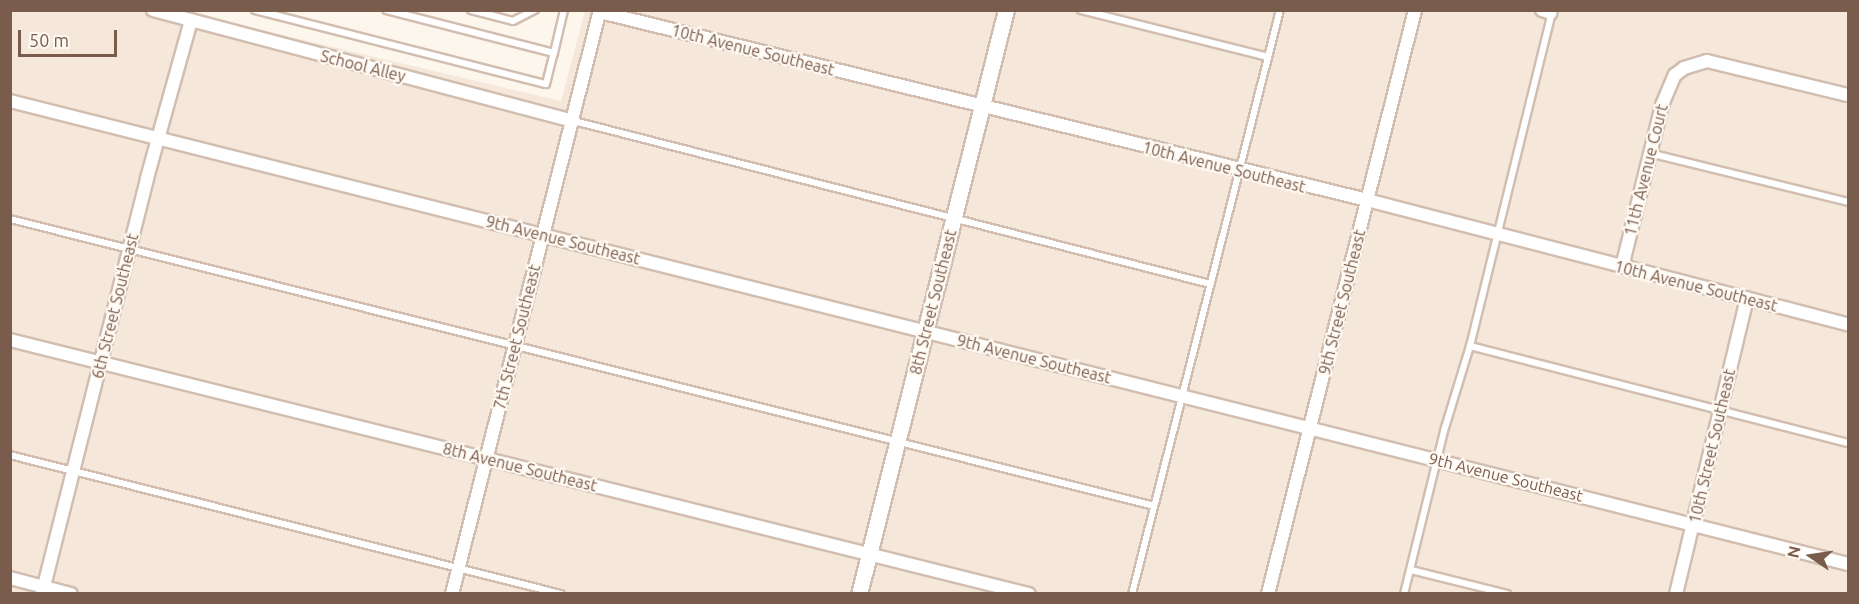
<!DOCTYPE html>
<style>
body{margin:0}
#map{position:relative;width:1859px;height:604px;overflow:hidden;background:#fdf6ec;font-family:Ubuntu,sans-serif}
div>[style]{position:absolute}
.residential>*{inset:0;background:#f5e8da}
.roads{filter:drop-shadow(2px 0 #d1beb0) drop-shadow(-2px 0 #d1beb0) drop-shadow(0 2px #d1beb0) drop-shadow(0 -2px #d1beb0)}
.service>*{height:6px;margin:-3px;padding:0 3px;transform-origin:3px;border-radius:3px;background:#fff}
.minor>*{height:12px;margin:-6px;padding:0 6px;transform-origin:6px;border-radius:6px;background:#fff}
.tertiary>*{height:15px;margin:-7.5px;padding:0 7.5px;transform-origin:7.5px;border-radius:7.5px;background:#fff}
span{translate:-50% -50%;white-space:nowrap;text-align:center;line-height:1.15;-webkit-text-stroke:4.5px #fffaf3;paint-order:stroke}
.street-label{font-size:16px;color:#7a5c4d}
.frame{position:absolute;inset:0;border:12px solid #7a5c4d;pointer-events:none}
.north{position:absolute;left:1781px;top:526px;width:60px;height:60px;-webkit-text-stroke:4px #fffaf3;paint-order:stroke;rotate:283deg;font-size:16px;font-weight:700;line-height:24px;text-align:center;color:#7a5c4d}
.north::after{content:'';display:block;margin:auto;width:21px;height:27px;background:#7a5c4d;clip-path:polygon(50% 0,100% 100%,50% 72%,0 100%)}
.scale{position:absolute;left:18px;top:30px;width:99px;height:27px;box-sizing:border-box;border:3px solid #7a5c4d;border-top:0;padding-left:8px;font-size:18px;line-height:21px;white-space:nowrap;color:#7a5c4d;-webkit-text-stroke:4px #fffaf3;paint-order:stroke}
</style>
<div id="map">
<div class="residential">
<i style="clip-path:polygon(10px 11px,181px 11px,561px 101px,585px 11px,1848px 11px,1848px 593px,11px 593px)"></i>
</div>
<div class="roads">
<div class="service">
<i style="left:255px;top:10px;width:300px;rotate:14.3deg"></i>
<i style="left:546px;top:84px;width:32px;rotate:-76deg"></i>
<i style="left:554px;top:53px;width:173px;rotate:-165.6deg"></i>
<i style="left:471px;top:10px;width:43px;rotate:14.7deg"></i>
<i style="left:513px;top:21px;width:25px;rotate:-27deg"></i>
<i style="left:1081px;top:10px;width:193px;rotate:14.1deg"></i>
<i style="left:554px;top:53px;width:44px;rotate:-76.9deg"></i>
<i style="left:574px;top:121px;width:657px;rotate:14.37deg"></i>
<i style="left:1649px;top:153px;width:205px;rotate:13.8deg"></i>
<i style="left:10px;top:219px;width:1179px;rotate:14.08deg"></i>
<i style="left:1470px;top:346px;width:390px;rotate:14.4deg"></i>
<i style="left:10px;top:455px;width:568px;rotate:14.16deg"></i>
<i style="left:1411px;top:570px;width:99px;rotate:14deg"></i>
<i style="left:1132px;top:594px;width:602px;rotate:-75.78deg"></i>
<i style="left:1404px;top:594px;width:168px;rotate:-76.2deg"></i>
<i style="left:1444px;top:431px;width:89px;rotate:-73deg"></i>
<i style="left:1470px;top:346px;width:345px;rotate:-76.2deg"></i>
</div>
<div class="minor">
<i style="left:153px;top:10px;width:435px;rotate:14.8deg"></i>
<i style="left:1542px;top:10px;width:9px;rotate:18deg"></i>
<i style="left:600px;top:12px;width:790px;rotate:13.77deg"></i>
<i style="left:1367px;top:200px;width:497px;rotate:14.5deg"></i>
<i style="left:10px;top:101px;width:1895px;rotate:14.14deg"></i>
<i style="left:1622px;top:267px;width:167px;rotate:-76.1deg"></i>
<i style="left:1662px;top:105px;width:33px;rotate:-67deg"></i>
<i style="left:1675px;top:75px;width:11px;rotate:-38deg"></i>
<i style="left:1684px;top:68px;width:24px;rotate:-17deg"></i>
<i style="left:1707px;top:61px;width:145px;rotate:13.6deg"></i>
<i style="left:10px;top:340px;width:1050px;rotate:14deg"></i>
<i style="left:10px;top:578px;width:63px;rotate:14.7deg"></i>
<i style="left:42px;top:594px;width:429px;rotate:-75.8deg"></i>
<i style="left:147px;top:178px;width:164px;rotate:-74.4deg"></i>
<i style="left:452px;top:594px;width:602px;rotate:-75.78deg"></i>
<i style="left:1268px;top:594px;width:602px;rotate:-75.87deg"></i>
<i style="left:1676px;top:594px;width:304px;rotate:-76.5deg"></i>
</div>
<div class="tertiary">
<i style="left:859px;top:594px;width:602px;rotate:-75.87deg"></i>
</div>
</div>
<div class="street-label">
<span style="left:753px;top:50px;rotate:14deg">10th Avenue Southeast</span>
<span style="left:363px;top:66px;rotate:14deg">School Alley</span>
<span style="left:1224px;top:167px;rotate:14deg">10th Avenue Southeast</span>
<span style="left:1646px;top:170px;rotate:-76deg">11th Avenue Court</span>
<span style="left:563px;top:240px;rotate:14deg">9th Avenue Southeast</span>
<span style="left:1696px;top:286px;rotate:14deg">10th Avenue Southeast</span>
<span style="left:933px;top:302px;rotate:-76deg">8th Street Southeast</span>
<span style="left:1342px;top:302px;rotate:-76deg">9th Street Southeast</span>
<span style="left:115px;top:306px;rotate:-76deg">6th Street Southeast</span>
<span style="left:517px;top:337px;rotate:-76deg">7th Street Southeast</span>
<span style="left:1034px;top:359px;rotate:14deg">9th Avenue Southeast</span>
<span style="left:1712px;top:446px;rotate:-77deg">10th Street Southeast</span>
<span style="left:520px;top:467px;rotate:14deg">8th Avenue Southeast</span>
<span style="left:1506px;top:477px;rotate:14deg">9th Avenue Southeast</span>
</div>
<div class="frame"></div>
<div class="north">N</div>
<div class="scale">50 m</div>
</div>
